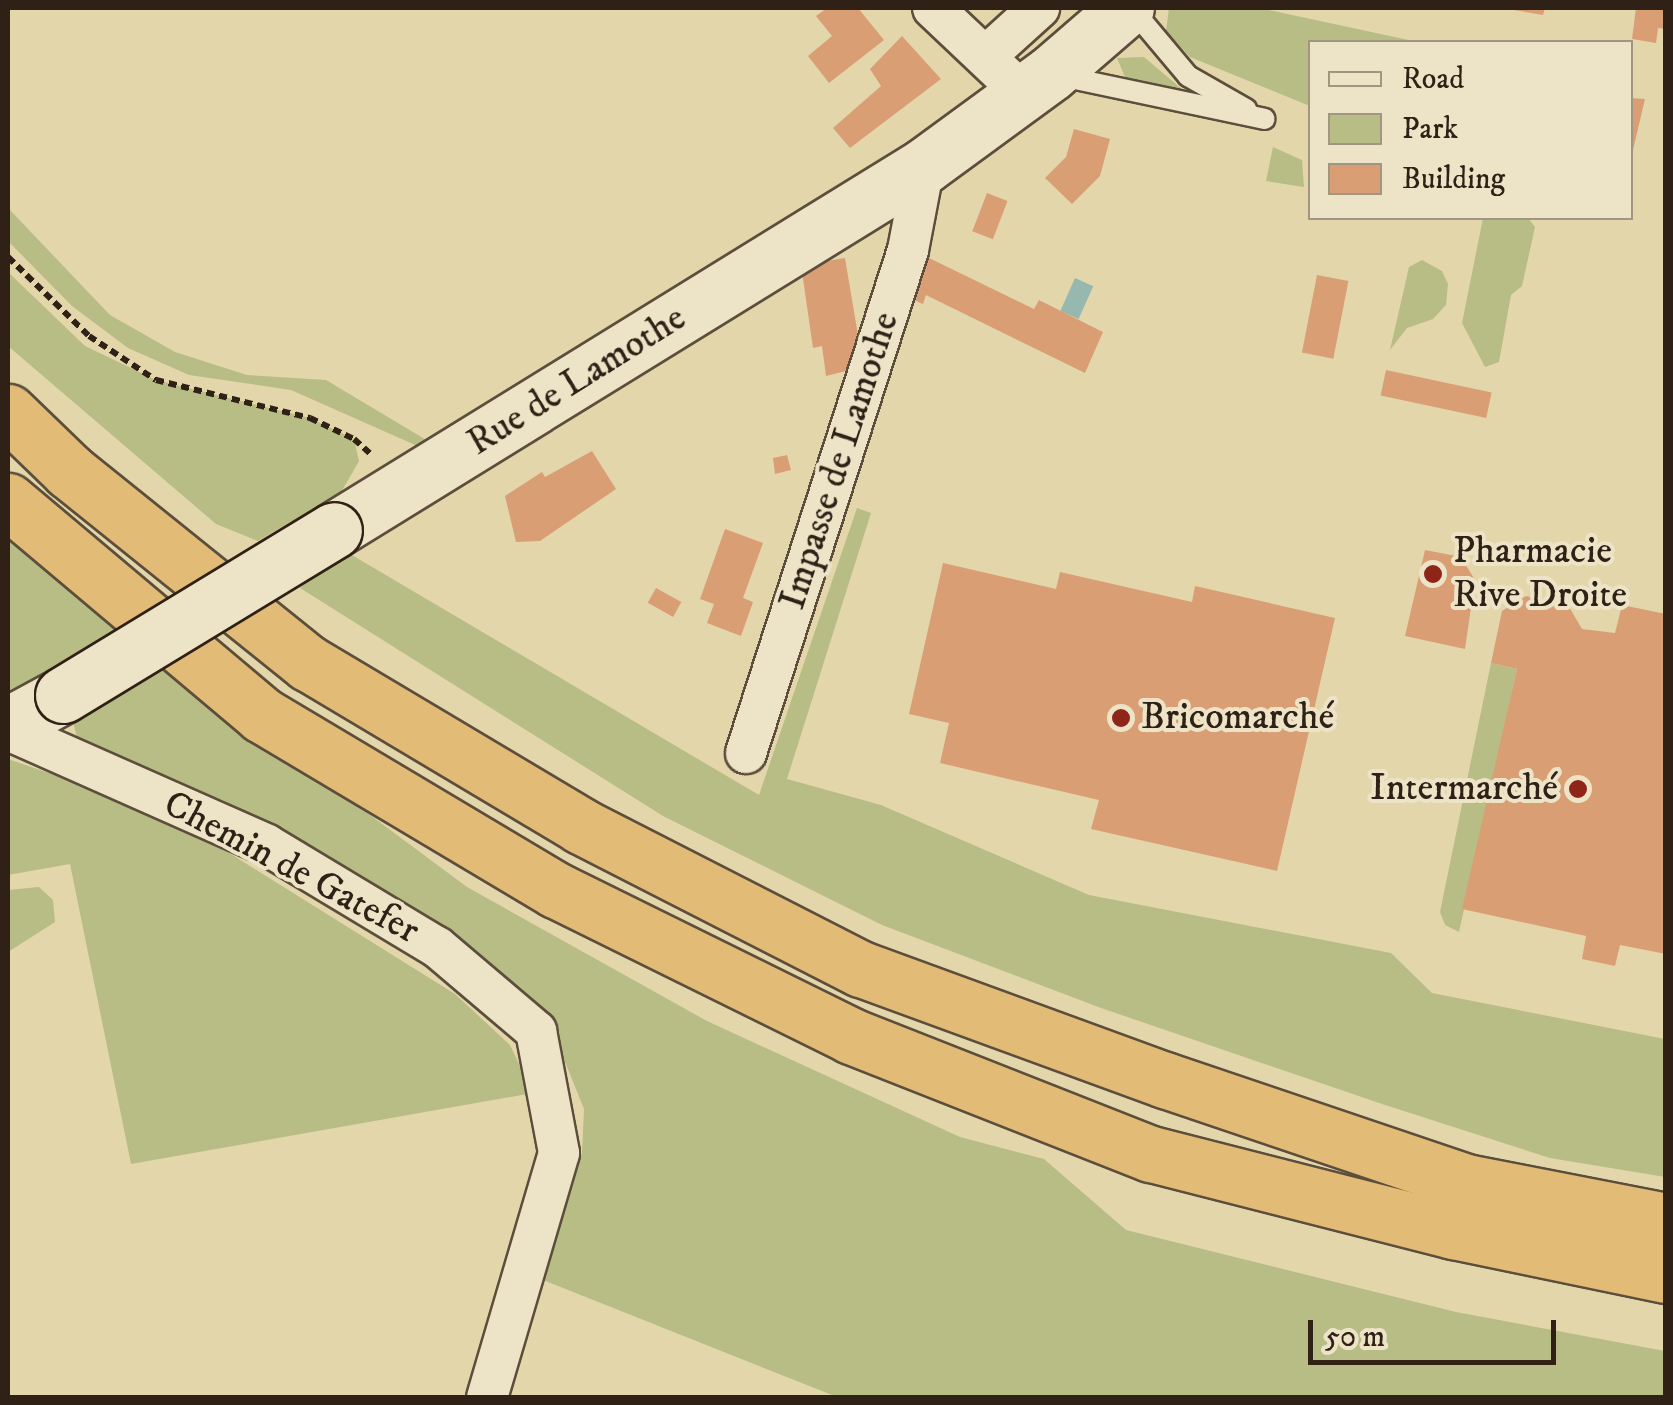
<!DOCTYPE html>
<meta charset="utf-8">
<style>
body{margin:0}
#map{position:relative;width:1673px;height:1405px;overflow:hidden;background:#e3d6ab;font-family:"IM FELL DW Pica",serif}
div>[style]{position:absolute}
.green>*{inset:0;background:#b8bd86}
.water>*{inset:0;background:#96b8ae;transform-origin:0 0}
.building>*{inset:0;background:#da9e75;transform-origin:0 0}
.path>*{height:6px;margin-top:-3px;transform-origin:0;background:repeating-linear-gradient(90deg,#2f2116 0 8px,transparent 0 13px)}
.roads{filter:drop-shadow(2px 0 #5c4e3b) drop-shadow(-2px 0 #5c4e3b) drop-shadow(0 2px #5c4e3b) drop-shadow(0 -2px #5c4e3b)}
.lane>*{height:20px;margin:-10px;padding:0 10px;transform-origin:10px;border-radius:10px;background:#ede4c8}
.street>*{height:40px;margin:-20px;padding:0 20px;transform-origin:20px;border-radius:20px;background:#ede4c8}
.secondary>*{height:55px;margin:-27.5px;padding:0 27.5px;transform-origin:27.5px;border-radius:27.5px;background:#ede4c8}
.highway>*{height:55px;margin:-27.5px;padding:0 27.5px;transform-origin:27.5px;border-radius:27.5px;background:#e2bb76}
.bridges{filter:drop-shadow(2px 0 #2f2116) drop-shadow(-2px 0 #2f2116) drop-shadow(0 2px #2f2116) drop-shadow(0 -2px #2f2116)}
.secondary-bridge>*{height:55px;margin:-27.5px;padding:0 27.5px;transform-origin:27.5px;border-radius:27.5px;background:#ede4c8}
.dots>*{width:28px;height:28px;translate:-50% -50%;box-sizing:border-box;border:5px solid #ede4c8;border-radius:50%}
span{translate:-50% -50%;white-space:nowrap;text-align:center;line-height:1.15;-webkit-text-stroke:8px #ede4c8;paint-order:stroke}
.street-label{font-size:38px;color:#2f2116}
.poi-label{font-size:38px;color:#2f2116}
.left{translate:0 -50%;text-align:left}
.right{translate:-100% -50%;text-align:right}
.frame{position:absolute;inset:0;border:10px solid #2f2116;pointer-events:none}
.legend{position:absolute;left:1308px;top:40px;width:325px;height:180px;box-sizing:border-box;background:#ede4c8;border:2px solid #a19681;margin:0;padding:12px 18px;list-style:none;font-size:30px;color:#2f2116}
.legend li{display:flex;align-items:center;gap:20px;height:50px}
.legend b{width:50px;border:2px solid #a19681}
.scale{position:absolute;left:1308px;top:1320px;width:248px;height:45px;box-sizing:border-box;border:5px solid #2f2116;border-top:0;padding-left:12px;font-size:30px;line-height:35px;white-space:nowrap;color:#2f2116;-webkit-text-stroke:8px #ede4c8;paint-order:stroke}
</style>
<div id="map">
<div class="green">
<i style="clip-path:polygon(1169px 8px,1259px 8px,1418px 42px,1310px 42px,1310px 106px,1190px 57px,1166px 31px)"></i>
<i style="clip-path:polygon(1144px 57px,1183px 90px,1184px 90px,1125px 77px,1117px 58px)"></i>
<i style="clip-path:polygon(1273px 147px,1302px 160px,1304px 187px,1266px 181px)"></i>
<i style="clip-path:polygon(8px 208px,110px 315px,175px 352px,247px 375px,326px 380px,433px 444px,422px 448px,291px 390px,189px 375px,128px 348px,72px 306px,8px 241px)"></i>
<i style="clip-path:polygon(1483px 218px,1528px 218px,1535px 227px,1522px 286px,1511px 295px,1499px 362px,1485px 367px,1462px 323px)"></i>
<i style="clip-path:polygon(1422px 260px,1442px 271px,1448px 284px,1446px 305px,1433px 319px,1407px 328px,1390px 350px,1409px 267px)"></i>
<i style="clip-path:polygon(8px 272px,85px 346px,156px 380px,310px 418px,354px 439px,359px 461px,332px 508px,290px 522px,258px 541px,216px 524px,8px 346px)"></i>
<i style="clip-path:polygon(857px 508px,871px 513px,787px 779px,881px 805px,1089px 895px,1391px 953px,1432px 993px,1665px 1039px,1665px 1177px,1550px 1158px,1382px 1104px,1101px 1008px,882px 925px,663px 816px,300px 588px,315px 569px,345px 551px,759px 795px)"></i>
<i style="clip-path:polygon(8px 533px,123px 630px,8px 705px)"></i>
<i style="clip-path:polygon(163px 661px,467px 887px,707px 1021px,960px 1137px,1044px 1159px,1126px 1230px,1456px 1312px,1665px 1351px,1665px 1397px,837px 1397px,538px 1278px,582px 1153px,584px 1109px,559px 1047px,527px 997px,340px 869px,223px 800px,141px 777px,78px 741px,73px 722px,82px 701px)"></i>
<i style="clip-path:polygon(1491px 663px,1517px 669px,1459px 932px,1445px 925px,1440px 912px)"></i>
<i style="clip-path:polygon(8px 759px,81px 784px,218px 846px,455px 994px,510px 1045px,533px 1093px,131px 1164px,70px 864px,8px 875px)"></i>
<i style="clip-path:polygon(39px 887px,53px 900px,55px 922px,8px 952px,8px 890px)"></i>
</div>
<div class="water">
<i style="left:1075px;top:278px;width:20px;height:36px;rotate:24deg"></i>
</div>
<div class="building">
<i style="clip-path:polygon(827px 8px,858px 8px,884px 40px,829px 83px,808px 56px,832px 36px,816px 16px)"></i>
<i style="clip-path:polygon(1502px 8px,1545px 8px,1543px 15px)"></i>
<i style="clip-path:polygon(1636px 8px,1666px 8px,1666px 29px,1658px 28px,1656px 43px,1632px 39px)"></i>
<i style="clip-path:polygon(902px 36px,941px 79px,850px 148px,833px 128px,881px 86px,870px 69px)"></i>
<i style="clip-path:polygon(1630px 98px,1645px 99px,1632px 154px,1630px 154px)"></i>
<i style="clip-path:polygon(1074px 129px,1110px 139px,1100px 176px,1072px 204px,1045px 178px,1066px 157px)"></i>
<i style="left:987px;top:193px;width:22px;height:41px;rotate:21deg"></i>
<i style="clip-path:polygon(845px 258px,859px 341px,850px 370px,826px 376px,822px 346px,813px 348px,801px 265px)"></i>
<i style="clip-path:polygon(929px 258px,1034px 309px,1039px 300px,1103px 332px,1085px 373px,926px 295px,923px 304px,914px 300px)"></i>
<i style="left:1317px;top:275px;width:32px;height:79px;rotate:11deg"></i>
<i style="left:1386px;top:370px;width:108px;height:26px;rotate:12deg"></i>
<i style="clip-path:polygon(592px 451px,616px 489px,540px 541px,516px 542px,505px 496px,542px 472px,545px 477px)"></i>
<i style="clip-path:polygon(787px 455px,791px 470px,775px 474px,773px 458px)"></i>
<i style="clip-path:polygon(725px 529px,763px 543px,743px 598px,753px 602px,741px 636px,707px 623px,714px 604px,700px 599px)"></i>
<i style="clip-path:polygon(1425px 550px,1461px 557px,1475px 580px,1465px 649px,1405px 636px)"></i>
<i style="clip-path:polygon(943px 563px,1056px 589px,1060px 572px,1192px 602px,1195px 586px,1335px 618px,1277px 871px,1091px 829px,1099px 800px,940px 763px,949px 723px,909px 714px)"></i>
<i style="left:656px;top:588px;width:29px;height:17px;rotate:29deg"></i>
<i style="clip-path:polygon(1526px 596px,1568px 605px,1582px 629px,1615px 633px,1622px 605px,1666px 614px,1666px 954px,1620px 945px,1615px 966px,1582px 959px,1586px 936px,1462px 909px,1517px 669px,1491px 663px,1502px 611px)"></i>
</div>
<div class="path">
<i style="left:8px;top:257px;width:113px;rotate:44.3deg"></i>
<i style="left:89px;top:336px;width:80px;rotate:33.3deg"></i>
<i style="left:156px;top:380px;width:159px;rotate:13.9deg"></i>
<i style="left:310px;top:418px;width:49px;rotate:25.5deg"></i>
<i style="left:354px;top:439px;width:24px;rotate:42deg"></i>
</div>
<div class="roads">
<div class="lane">
<i style="left:1131px;top:8px;width:89px;rotate:50deg"></i>
<i style="left:1188px;top:76px;width:67px;rotate:29.6deg"></i>
<i style="left:1061px;top:76px;width:208px;rotate:11.9deg"></i>
</div>
<div class="street">
<i style="left:933px;top:8px;width:125px;rotate:43.4deg"></i>
<i style="left:986px;top:56px;width:72px;rotate:-42.2deg"></i>
<i style="left:8px;top:730px;width:283px;rotate:23.9deg"></i>
<i style="left:267px;top:845px;width:198px;rotate:31deg"></i>
<i style="left:437px;top:947px;width:130px;rotate:40.3deg"></i>
<i style="left:536px;top:1031px;width:124px;rotate:79.3deg"></i>
<i style="left:559px;top:1153px;width:255px;rotate:106.4deg"></i>
<i style="left:746px;top:753px;width:528px;rotate:-72.15deg"></i>
<i style="left:908px;top:250px;width:86px;rotate:-79.2deg"></i>
</div>
<div class="secondary">
<i style="left:334px;top:530px;width:693px;rotate:-31.67deg"></i>
<i style="left:924px;top:166px;width:157px;rotate:-36.2deg"></i>
<i style="left:1051px;top:73px;width:99px;rotate:-40.9deg"></i>
<i style="left:8px;top:725px;width:63px;rotate:-28.6deg"></i>
</div>
<div class="highway">
<i style="left:8px;top:412px;width:85px;rotate:44deg"></i>
<i style="left:69px;top:471px;width:307px;rotate:38.8deg"></i>
<i style="left:308px;top:663px;width:318px;rotate:30.8deg"></i>
<i style="left:581px;top:826px;width:314px;rotate:27.1deg"></i>
<i style="left:861px;top:969px;width:324px;rotate:20.1deg"></i>
<i style="left:1165px;top:1080px;width:318px;rotate:18.7deg"></i>
<i style="left:1466px;top:1182px;width:204px;rotate:11deg"></i>
<i style="left:8px;top:501px;width:332px;rotate:40.1deg"></i>
<i style="left:262px;top:715px;width:342px;rotate:30.8deg"></i>
<i style="left:556px;top:890px;width:329px;rotate:26.3deg"></i>
<i style="left:851px;top:1036px;width:322px;rotate:21.5deg"></i>
<i style="left:1151px;top:1154px;width:312px;rotate:14.3deg"></i>
<i style="left:1453px;top:1231px;width:217px;rotate:11.7deg"></i>
</div>
</div>
<div class="bridges">
<div class="secondary-bridge">
<i style="left:63px;top:695px;width:317px;rotate:-31.3deg"></i>
</div>
</div>
<div class="dots">
<i style="left:1433px;top:574px;background:#8f2418"></i>
<i style="left:1121px;top:718px;background:#8f2418"></i>
<i style="left:1578px;top:789px;background:#8f2418"></i>
</div>
<div class="street-label">
<span style="left:577px;top:381px;rotate:-32deg">Rue de Lamothe</span>
<span style="left:840px;top:461px;rotate:-72deg">Impasse de Lamothe</span>
<span style="left:291px;top:868px;rotate:28deg">Chemin de Gatefer</span>
</div>
<div class="poi-label">
<span class="left" style="left:1453px;top:574px">Pharmacie<br>Rive Droite</span>
<span class="left" style="left:1141px;top:718px">Bricomarché</span>
<span class="right" style="left:1558px;top:789px">Intermarché</span>
</div>
<div class="frame"></div>
<ul class="legend">
<li><b style="height:12px;background:#ede4c8"></b>Road</li>
<li><b style="height:28px;background:#b8bd86"></b>Park</li>
<li><b style="height:28px;background:#da9e75"></b>Building</li>
</ul>
<div class="scale">50 m</div>
</div>
